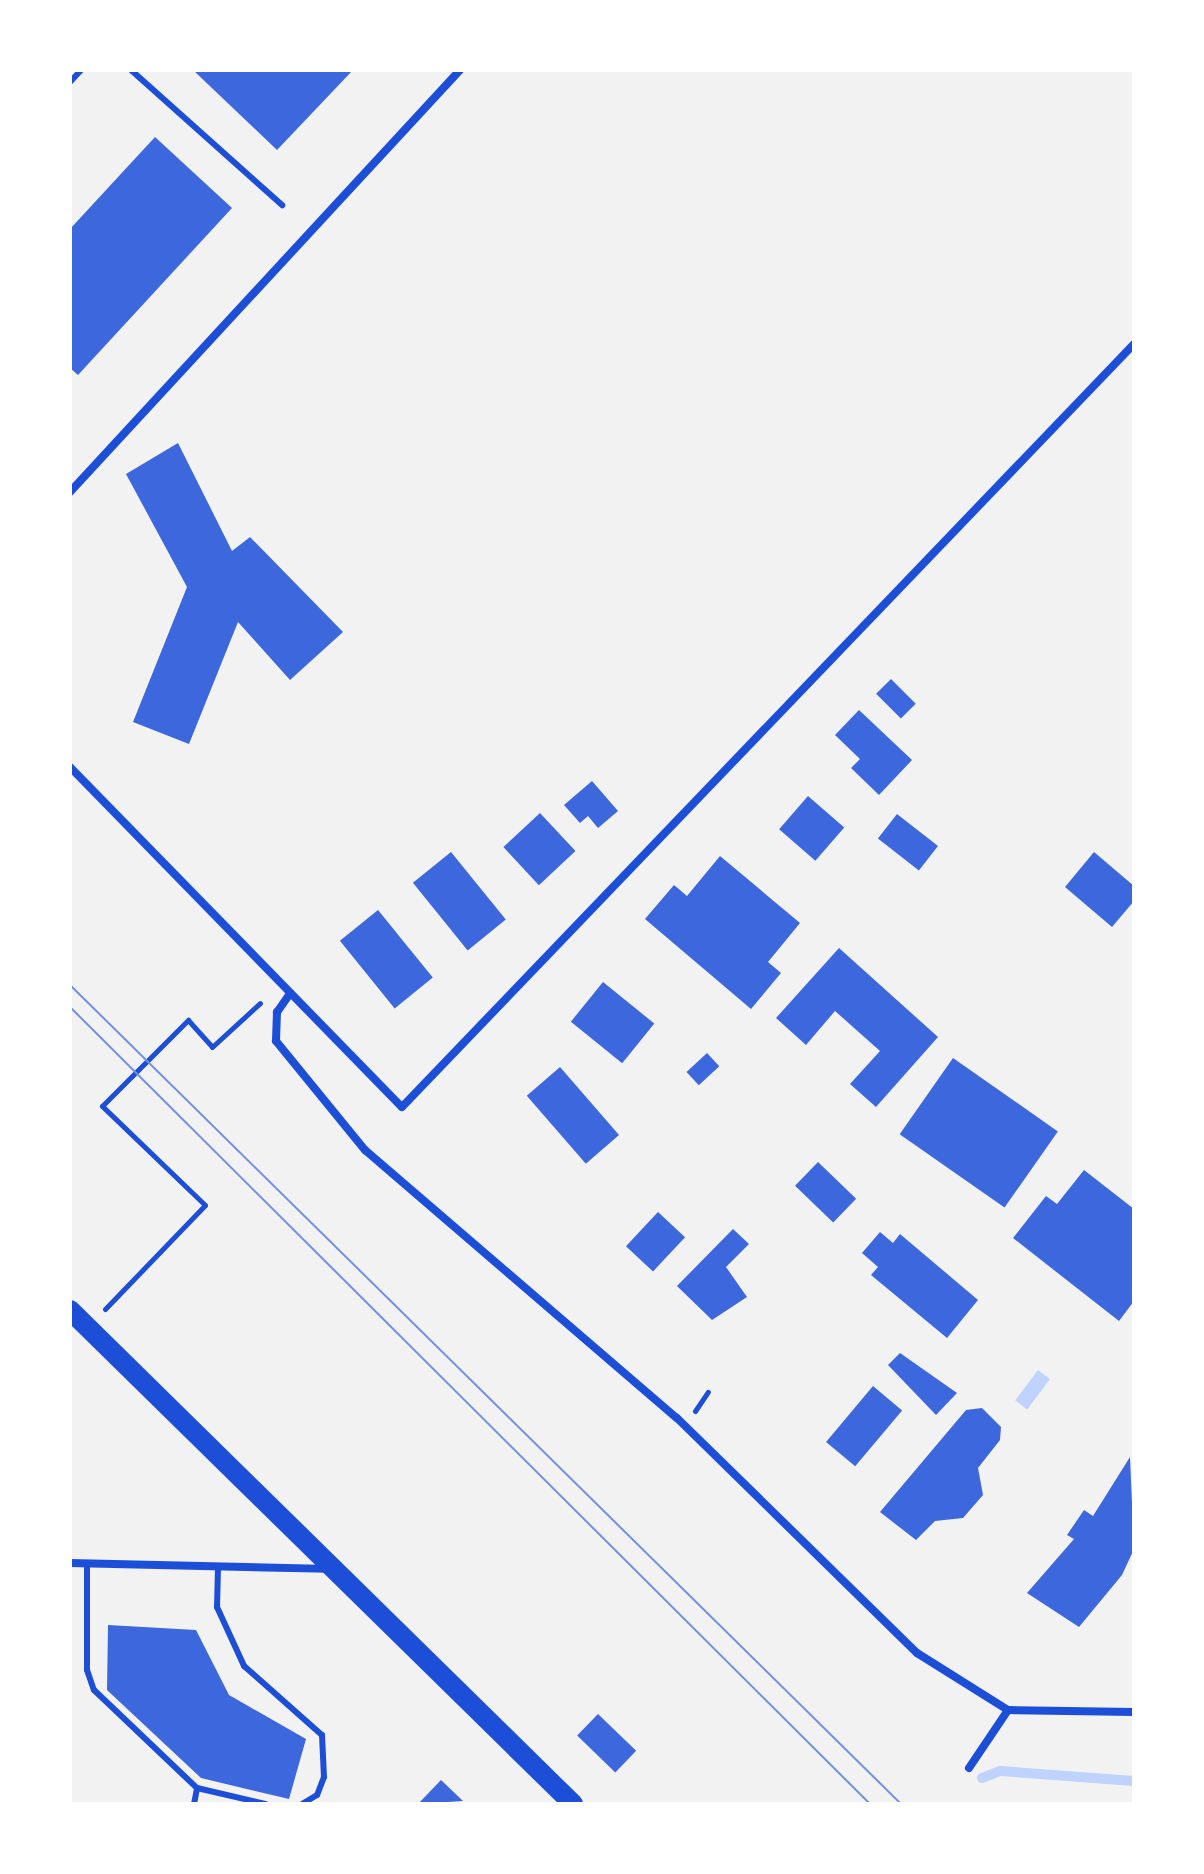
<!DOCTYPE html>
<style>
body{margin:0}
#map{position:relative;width:1204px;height:1874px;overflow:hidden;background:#f2f2f2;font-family:"PT Sans",sans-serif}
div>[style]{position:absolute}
.water>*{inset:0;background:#bfd3fe;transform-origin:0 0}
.stream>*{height:10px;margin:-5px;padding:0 5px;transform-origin:5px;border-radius:5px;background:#bfd3fe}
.building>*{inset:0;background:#3d67dc;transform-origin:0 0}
.path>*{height:5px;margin:-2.5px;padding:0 2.5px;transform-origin:2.5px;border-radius:2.5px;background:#1d4ed8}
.service>*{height:6px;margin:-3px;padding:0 3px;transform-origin:3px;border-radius:3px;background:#1d4ed8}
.minor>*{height:8px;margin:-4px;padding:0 4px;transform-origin:4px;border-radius:4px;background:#1d4ed8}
.primary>*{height:20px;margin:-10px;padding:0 10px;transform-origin:10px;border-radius:10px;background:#1d4ed8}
.tram>*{height:2px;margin:-1px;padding:0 1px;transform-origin:1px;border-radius:1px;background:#7290e2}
span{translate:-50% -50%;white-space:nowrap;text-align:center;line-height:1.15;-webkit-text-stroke:7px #fff;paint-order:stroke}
.frame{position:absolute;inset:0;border:72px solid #fff;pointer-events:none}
</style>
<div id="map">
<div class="water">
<i style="left:1038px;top:1370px;width:15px;height:38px;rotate:37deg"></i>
</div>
<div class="stream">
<i style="left:982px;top:1778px;width:19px;rotate:-21deg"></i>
<i style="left:1000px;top:1771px;width:134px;rotate:4.3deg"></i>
</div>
<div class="building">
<i style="clip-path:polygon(193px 70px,353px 70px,277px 150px)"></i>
<i style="clip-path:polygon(155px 137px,232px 208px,78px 375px,70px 368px,70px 229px)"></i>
<i style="clip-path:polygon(178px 443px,232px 551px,250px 537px,343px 632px,290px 680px,238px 622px,189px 744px,133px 722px,187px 587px,126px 474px)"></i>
<i style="left:891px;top:679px;width:35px;height:21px;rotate:45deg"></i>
<i style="clip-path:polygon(859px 710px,912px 760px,879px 795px,851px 768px,860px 759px,835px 735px)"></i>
<i style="clip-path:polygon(592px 781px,618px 811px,598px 828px,588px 816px,580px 823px,564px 805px)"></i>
<i style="left:808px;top:796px;width:48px;height:44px;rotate:41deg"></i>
<i style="left:540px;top:813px;width:52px;height:50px;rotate:47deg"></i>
<i style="left:897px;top:814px;width:52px;height:31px;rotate:38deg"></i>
<i style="left:451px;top:852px;width:87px;height:49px;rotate:51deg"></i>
<i style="clip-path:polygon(1094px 852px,1134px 886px,1134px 901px,1112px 927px,1065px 887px)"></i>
<i style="clip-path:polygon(720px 856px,800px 923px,768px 962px,781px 973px,751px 1009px,645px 919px,674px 885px,687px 896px)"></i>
<i style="left:378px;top:910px;width:87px;height:49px;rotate:51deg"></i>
<i style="clip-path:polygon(839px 948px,938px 1037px,876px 1107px,850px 1084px,880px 1051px,835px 1011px,806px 1045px,776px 1018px)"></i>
<i style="left:603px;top:982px;width:66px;height:51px;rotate:39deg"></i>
<i style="left:707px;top:1053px;width:18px;height:28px;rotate:47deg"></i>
<i style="left:953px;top:1058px;width:128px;height:93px;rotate:35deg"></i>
<i style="left:560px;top:1067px;width:90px;height:44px;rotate:49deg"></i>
<i style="left:818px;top:1162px;width:53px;height:33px;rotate:44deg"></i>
<i style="clip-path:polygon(1084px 1170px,1134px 1209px,1134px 1301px,1119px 1321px,1013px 1238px,1046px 1196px,1057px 1204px)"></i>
<i style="left:658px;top:1212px;width:37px;height:47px;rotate:43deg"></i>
<i style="clip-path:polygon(733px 1229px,749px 1244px,726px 1267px,747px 1297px,712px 1320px,677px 1286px)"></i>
<i style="clip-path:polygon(880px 1232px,893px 1243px,900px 1234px,978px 1300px,947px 1338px,871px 1275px,878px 1267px,862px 1253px)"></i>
<i style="clip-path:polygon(900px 1353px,957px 1393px,936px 1415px,888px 1365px)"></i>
<i style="left:873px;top:1386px;width:38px;height:73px;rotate:40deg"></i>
<i style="clip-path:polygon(982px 1408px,1001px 1427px,1000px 1440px,978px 1468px,983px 1495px,963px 1518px,935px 1521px,916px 1540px,880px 1512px,966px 1410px)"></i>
<i style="clip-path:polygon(1130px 1457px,1134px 1549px,1122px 1575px,1079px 1627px,1027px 1593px,1074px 1539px,1067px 1535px,1084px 1510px,1093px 1516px)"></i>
<i style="clip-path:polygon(108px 1625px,196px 1630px,229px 1695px,306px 1739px,289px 1799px,201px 1778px,107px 1690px)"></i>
<i style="left:598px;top:1714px;width:53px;height:30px;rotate:44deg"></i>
<i style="clip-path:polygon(441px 1780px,463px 1801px,418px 1804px)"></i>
</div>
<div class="path">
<i style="left:105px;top:1309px;width:144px;rotate:-46.1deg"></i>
<i style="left:205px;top:1205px;width:143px;rotate:-136.1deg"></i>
<i style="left:102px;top:1106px;width:122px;rotate:-45deg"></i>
<i style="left:188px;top:1020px;width:36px;rotate:48deg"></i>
<i style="left:212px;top:1047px;width:65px;rotate:-42.5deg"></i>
<i style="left:695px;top:1411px;width:23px;rotate:-56deg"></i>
</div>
<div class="service">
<i style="left:131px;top:70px;width:203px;rotate:41.8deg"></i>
<i style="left:70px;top:82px;width:16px;rotate:-47deg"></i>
<i style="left:87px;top:1564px;width:106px;rotate:90deg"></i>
<i style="left:87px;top:1670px;width:21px;rotate:71deg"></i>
<i style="left:94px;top:1690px;width:142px;rotate:43.6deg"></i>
<i style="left:197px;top:1788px;width:71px;rotate:13.1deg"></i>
<i style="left:218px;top:1567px;width:40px;rotate:91.4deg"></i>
<i style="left:217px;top:1607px;width:65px;rotate:65.4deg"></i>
<i style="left:244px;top:1666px;width:104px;rotate:41.5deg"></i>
<i style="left:322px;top:1735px;width:42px;rotate:87.3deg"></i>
<i style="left:324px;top:1777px;width:19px;rotate:111deg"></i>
<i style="left:317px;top:1795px;width:17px;rotate:149deg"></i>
<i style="left:194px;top:1804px;width:16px;rotate:-79deg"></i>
</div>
<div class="minor">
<i style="left:70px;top:492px;width:575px;rotate:-47.26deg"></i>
<i style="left:70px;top:767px;width:475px;rotate:45.7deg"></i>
<i style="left:402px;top:1107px;width:1057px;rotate:-46.19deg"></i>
<i style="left:289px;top:995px;width:21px;rotate:125deg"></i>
<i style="left:277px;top:1012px;width:29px;rotate:92deg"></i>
<i style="left:276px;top:1041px;width:141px;rotate:50.8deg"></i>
<i style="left:365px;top:1150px;width:411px;rotate:40.7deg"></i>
<i style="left:677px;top:1418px;width:336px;rotate:44.4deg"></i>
<i style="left:917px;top:1653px;width:107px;rotate:32.1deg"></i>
<i style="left:1008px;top:1710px;width:126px;rotate:0.9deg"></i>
<i style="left:70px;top:1563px;width:259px;rotate:1.3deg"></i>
<i style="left:969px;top:1768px;width:70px;rotate:-56.1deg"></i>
</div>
<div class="primary">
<i style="left:70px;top:1310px;width:705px;rotate:44.48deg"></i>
</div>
<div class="tram">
<i style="left:70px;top:985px;width:1167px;rotate:44.58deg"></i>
<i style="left:70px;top:1007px;width:1129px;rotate:44.89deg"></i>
</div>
<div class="frame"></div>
</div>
